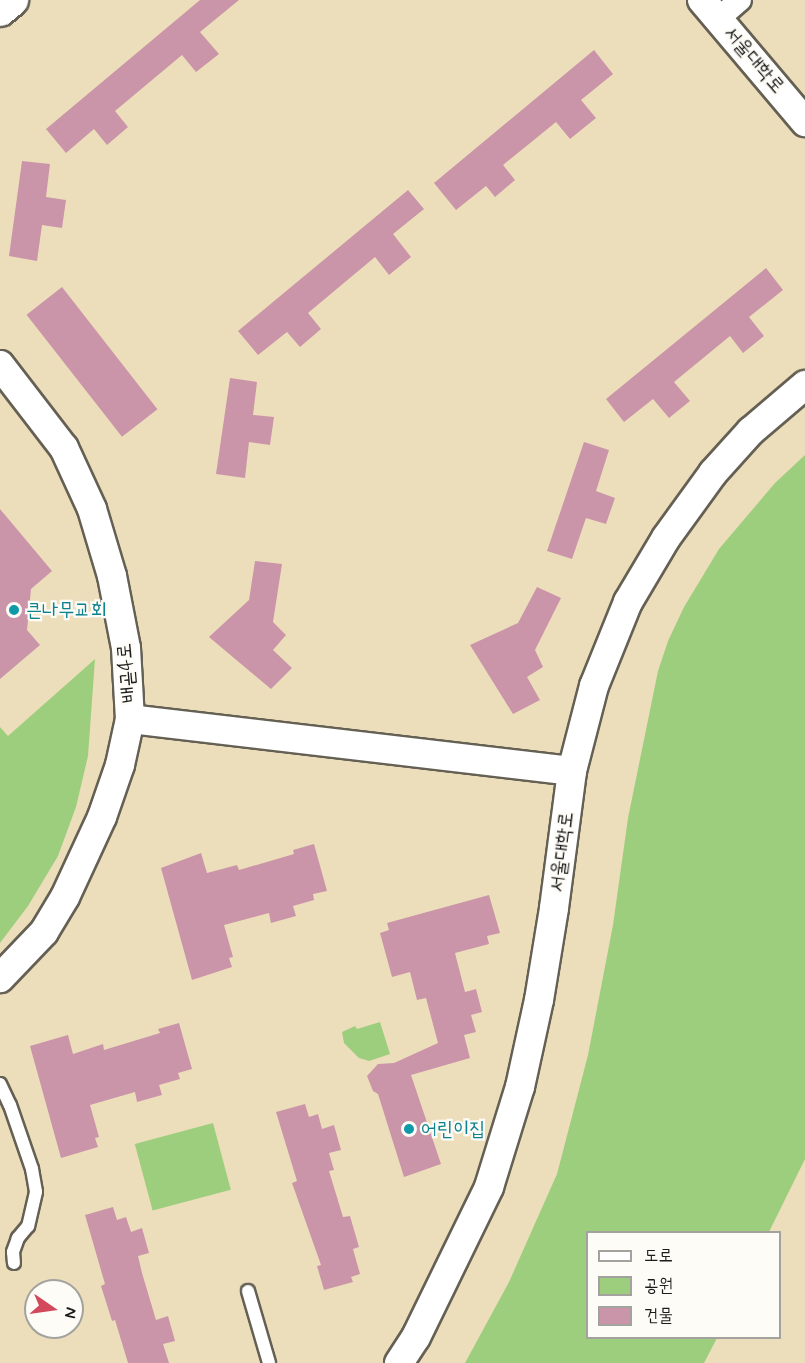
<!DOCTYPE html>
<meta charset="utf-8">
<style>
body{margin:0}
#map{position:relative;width:805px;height:1363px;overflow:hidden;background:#eddebb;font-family:Mynerve,"Poor Story",sans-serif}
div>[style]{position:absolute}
.green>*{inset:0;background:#9dce7d;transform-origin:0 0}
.building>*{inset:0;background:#ca95a9;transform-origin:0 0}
.roads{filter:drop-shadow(2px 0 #656054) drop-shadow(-2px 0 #656054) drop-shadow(0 2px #656054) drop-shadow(0 -2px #656054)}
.service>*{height:12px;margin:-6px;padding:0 6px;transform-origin:6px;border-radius:6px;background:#fff}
.minor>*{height:22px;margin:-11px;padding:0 11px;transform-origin:11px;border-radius:11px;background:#fff}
.tertiary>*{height:28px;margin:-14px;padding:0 14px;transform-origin:14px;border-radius:14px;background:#fff}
.secondary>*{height:32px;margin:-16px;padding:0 16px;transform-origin:16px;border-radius:16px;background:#fff}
.dots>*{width:16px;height:16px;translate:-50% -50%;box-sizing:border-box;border:3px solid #fdfcf7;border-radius:50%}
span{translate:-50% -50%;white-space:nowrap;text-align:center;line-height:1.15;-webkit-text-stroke:4.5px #fdfcf7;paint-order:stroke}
.street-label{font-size:20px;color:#1c1c1c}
.culture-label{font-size:20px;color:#0d838f}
.left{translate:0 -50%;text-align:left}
.legend{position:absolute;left:586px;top:1231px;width:195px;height:108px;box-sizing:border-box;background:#fdfcf7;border:2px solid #a3a29f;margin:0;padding:8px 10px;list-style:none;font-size:18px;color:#1c1c1c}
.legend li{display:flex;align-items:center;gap:12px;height:30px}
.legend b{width:30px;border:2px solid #a3a29f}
.north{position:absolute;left:24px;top:1279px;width:60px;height:60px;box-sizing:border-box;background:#fdfcf7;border:2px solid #a3a29f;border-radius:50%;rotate:103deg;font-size:16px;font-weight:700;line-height:24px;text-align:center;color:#1c1c1c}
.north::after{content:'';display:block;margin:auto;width:21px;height:27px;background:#d1495b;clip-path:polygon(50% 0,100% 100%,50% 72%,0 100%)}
</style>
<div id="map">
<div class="green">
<i style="clip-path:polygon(805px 455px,805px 1159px,769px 1232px,588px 1232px,588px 1338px,717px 1338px,704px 1363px,465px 1363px,509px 1282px,557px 1174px,588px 1055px,613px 925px,628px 818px,658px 671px,668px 641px,684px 607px,719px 549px,775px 483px)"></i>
<i style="clip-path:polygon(95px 659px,88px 756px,76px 807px,58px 856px,28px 906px,0 943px,0 727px,8px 736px)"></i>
<i style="clip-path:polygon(380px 1022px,390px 1054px,369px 1061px,359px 1058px,344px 1043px,342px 1032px,355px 1026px,357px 1029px)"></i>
<i style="left:213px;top:1123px;width:69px;height:81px;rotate:75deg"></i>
</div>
<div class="building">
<i style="clip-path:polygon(200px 0,239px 0,200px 32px,219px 54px,196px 72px,182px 55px,115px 111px,128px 127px,107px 145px,94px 129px,66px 153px,46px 129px)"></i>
<i style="clip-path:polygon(594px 50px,613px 74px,581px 100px,596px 118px,570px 139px,556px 122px,503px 165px,515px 180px,495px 197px,486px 186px,456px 210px,434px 183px)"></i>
<i style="clip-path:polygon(22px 161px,50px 164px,46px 197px,66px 200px,62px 228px,42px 225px,37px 261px,9px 256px)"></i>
<i style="clip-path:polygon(408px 190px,424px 209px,393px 234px,411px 257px,389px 275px,375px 257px,308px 313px,321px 329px,300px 347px,287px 332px,258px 355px,238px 331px)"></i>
<i style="clip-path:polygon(766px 268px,783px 290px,749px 317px,764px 336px,743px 353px,730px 336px,674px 382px,690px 401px,669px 418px,653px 399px,624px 422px,606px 399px)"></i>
<i style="left:62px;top:287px;width:155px;height:45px;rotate:52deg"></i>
<i style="clip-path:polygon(230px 378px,257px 382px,253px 415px,274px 417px,270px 445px,249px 442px,245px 478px,216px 474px)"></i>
<i style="clip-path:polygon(584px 442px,609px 450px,596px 491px,615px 498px,606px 524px,586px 518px,572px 559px,547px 551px)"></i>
<i style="clip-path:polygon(0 509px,52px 571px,31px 589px,27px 630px,40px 645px,0 679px)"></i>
<i style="clip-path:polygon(255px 561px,282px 564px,273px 622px,286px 635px,273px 650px,292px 668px,271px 689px,209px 637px,249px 600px)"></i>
<i style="clip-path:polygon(537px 587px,561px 598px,535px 650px,543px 667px,527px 677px,540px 700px,513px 714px,470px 645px,518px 623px)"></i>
<i style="clip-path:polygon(314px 844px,327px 891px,313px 894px,314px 900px,293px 906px,296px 916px,271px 923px,269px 913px,224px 925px,233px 957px,229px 958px,232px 967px,192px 980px,161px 868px,201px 853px,207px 873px,237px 865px,239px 870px,294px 854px,293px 850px)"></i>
<i style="clip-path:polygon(489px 895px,500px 933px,487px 936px,489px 944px,455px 953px,465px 992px,476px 989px,482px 1012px,471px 1015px,476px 1032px,464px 1035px,470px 1058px,411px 1075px,441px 1164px,404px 1177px,378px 1094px,373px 1091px,367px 1076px,378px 1064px,394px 1063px,438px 1043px,426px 998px,417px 1000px,410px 972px,392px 977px,380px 933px,389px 930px,387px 923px)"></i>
<i style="clip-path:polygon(179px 1023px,192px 1069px,178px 1073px,180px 1079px,159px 1085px,162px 1095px,137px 1102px,135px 1092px,90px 1105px,99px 1137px,95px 1138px,98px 1147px,61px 1158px,30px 1046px,68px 1035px,73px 1054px,103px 1044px,104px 1050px,160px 1033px,158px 1029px)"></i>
<i style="clip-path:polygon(305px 1104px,309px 1117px,318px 1114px,322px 1129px,334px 1125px,341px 1150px,329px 1153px,334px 1170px,329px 1171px,343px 1217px,350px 1216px,359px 1247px,353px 1249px,360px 1274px,351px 1277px,353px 1282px,324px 1290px,317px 1266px,321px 1265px,292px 1183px,297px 1181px,276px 1112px)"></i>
<i style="clip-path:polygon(113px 1207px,117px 1220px,126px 1217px,131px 1232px,142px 1228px,149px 1253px,138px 1256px,142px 1273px,156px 1320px,168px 1316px,175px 1341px,163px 1344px,169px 1363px,128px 1363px,115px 1320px,112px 1321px,101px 1286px,105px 1284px,85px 1215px)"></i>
</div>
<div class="roads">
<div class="service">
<i style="left:0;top:1084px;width:23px;rotate:65deg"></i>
<i style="left:10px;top:1105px;width:68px;rotate:71deg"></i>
<i style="left:32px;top:1169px;width:23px;rotate:80deg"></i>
<i style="left:36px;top:1192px;width:35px;rotate:103deg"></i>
<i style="left:28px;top:1226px;width:16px;rotate:130deg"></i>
<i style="left:18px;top:1238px;width:15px;rotate:110deg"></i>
<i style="left:13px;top:1252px;width:11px;rotate:85deg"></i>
<i style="left:248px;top:1291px;width:75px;rotate:73.7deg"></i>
</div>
<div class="minor">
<i style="left:718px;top:19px;width:29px;rotate:-41deg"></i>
</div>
<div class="tertiary">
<i style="left:702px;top:0;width:160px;rotate:49.8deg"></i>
<i style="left:0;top:365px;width:105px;rotate:52.4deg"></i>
<i style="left:64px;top:448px;width:67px;rotate:65.3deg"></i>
<i style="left:92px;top:509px;width:70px;rotate:73.4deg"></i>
<i style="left:112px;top:576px;width:73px;rotate:79deg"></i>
<i style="left:126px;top:648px;width:71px;rotate:86.8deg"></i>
<i style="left:130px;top:719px;width:47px;rotate:102.3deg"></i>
<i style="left:120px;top:765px;width:55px;rotate:109.1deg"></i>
<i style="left:102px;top:817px;width:88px;rotate:114.8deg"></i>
<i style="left:65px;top:897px;width:41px;rotate:121deg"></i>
<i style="left:44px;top:932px;width:64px;rotate:133.7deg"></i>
<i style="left:130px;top:719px;width:445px;rotate:6.7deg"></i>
<i style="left:399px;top:1363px;width:31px;rotate:-57deg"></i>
<i style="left:416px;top:1337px;width:167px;rotate:-64deg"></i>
<i style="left:489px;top:1187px;width:105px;rotate:-72.8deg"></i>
<i style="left:520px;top:1087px;width:89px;rotate:-77.7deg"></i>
<i style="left:539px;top:1000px;width:93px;rotate:-80.7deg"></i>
<i style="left:554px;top:908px;width:138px;rotate:-82.5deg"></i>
<i style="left:572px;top:771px;width:88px;rotate:-75.5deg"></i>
<i style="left:594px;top:686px;width:91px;rotate:-68deg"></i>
<i style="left:628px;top:602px;width:74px;rotate:-59.3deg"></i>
<i style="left:666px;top:538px;width:80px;rotate:-54.1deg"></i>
<i style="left:713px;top:473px;width:57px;rotate:-47.9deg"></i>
<i style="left:751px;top:431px;width:71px;rotate:-40.4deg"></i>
</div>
<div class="secondary">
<i style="left:0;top:10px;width:16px;rotate:-40deg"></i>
</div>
</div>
<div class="dots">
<i style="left:14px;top:610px;background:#0f9aa8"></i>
<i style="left:409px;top:1129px;background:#0f9aa8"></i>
</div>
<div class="street-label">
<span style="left:754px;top:60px;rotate:49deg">서울대학로</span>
<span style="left:127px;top:673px;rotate:-95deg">배곧4로</span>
<span style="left:562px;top:852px;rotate:-83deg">서울대학로</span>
</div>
<div class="culture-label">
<span class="left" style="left:26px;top:610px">큰나무교회</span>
<span class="left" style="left:421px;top:1129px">어린이집</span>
</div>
<ul class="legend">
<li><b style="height:8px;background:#fff"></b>도로</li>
<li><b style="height:16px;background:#9dce7d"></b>공원</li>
<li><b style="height:16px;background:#ca95a9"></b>건물</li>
</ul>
<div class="north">N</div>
</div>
